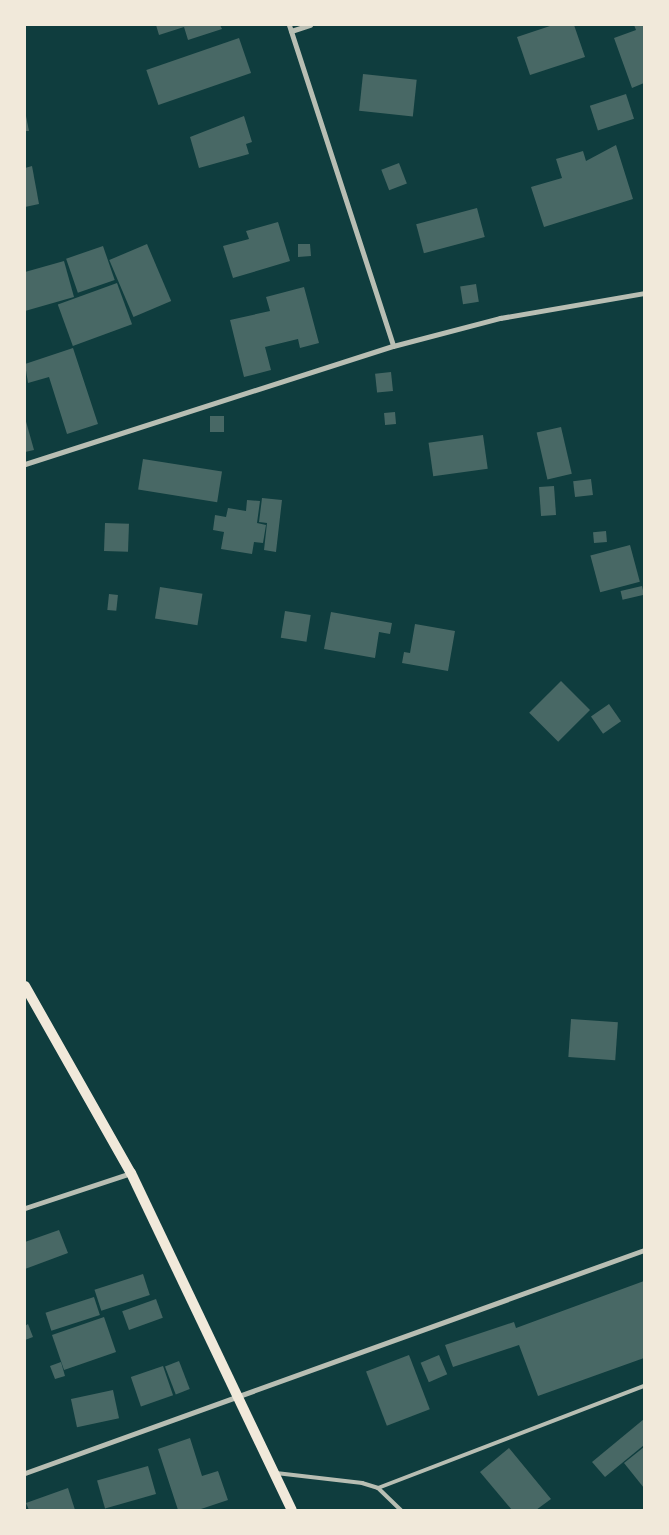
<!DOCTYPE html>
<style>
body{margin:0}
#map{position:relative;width:669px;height:1535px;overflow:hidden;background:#0f3d3e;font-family:"Work Sans",sans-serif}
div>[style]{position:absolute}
.building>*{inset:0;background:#486865;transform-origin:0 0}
.service>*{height:4px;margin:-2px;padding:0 2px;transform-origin:2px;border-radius:2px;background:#b8beb3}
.minor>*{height:5px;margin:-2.5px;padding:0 2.5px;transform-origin:2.5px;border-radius:2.5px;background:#b8beb3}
.secondary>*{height:10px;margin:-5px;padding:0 5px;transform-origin:5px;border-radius:5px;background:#f1e9da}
span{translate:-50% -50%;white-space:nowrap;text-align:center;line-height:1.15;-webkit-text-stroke:5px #f1e9da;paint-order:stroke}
.frame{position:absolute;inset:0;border:26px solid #f1e9da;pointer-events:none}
</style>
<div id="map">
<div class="building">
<i style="clip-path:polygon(156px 25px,220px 25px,222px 29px,188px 40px,184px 27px,159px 35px)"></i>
<i style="clip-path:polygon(553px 25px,574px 25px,585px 57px,530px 75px,517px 37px)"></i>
<i style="clip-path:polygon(634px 25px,644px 25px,644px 83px,632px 88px,614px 38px,636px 30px)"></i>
<i style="left:239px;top:38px;width:37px;height:98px;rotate:71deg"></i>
<i style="left:363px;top:74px;width:54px;height:37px;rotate:6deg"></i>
<i style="left:626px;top:94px;width:26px;height:38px;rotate:72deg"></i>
<i style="clip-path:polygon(25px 111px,29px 131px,25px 131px)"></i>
<i style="clip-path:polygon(244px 116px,252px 142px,246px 144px,249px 154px,199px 168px,190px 137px)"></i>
<i style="clip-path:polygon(616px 145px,633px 199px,544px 227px,531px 187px,562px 178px,556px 159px,583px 151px,586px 161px)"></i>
<i style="left:399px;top:163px;width:22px;height:19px;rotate:69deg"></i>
<i style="clip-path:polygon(32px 166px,39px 204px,25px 207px,25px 168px)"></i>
<i style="left:477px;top:208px;width:30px;height:63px;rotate:75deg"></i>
<i style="clip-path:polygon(278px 222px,290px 261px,233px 278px,223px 246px,249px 239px,246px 231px)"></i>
<i style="left:147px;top:244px;width:62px;height:41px;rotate:67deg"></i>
<i style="clip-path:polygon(298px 244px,310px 244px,311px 256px,298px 257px)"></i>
<i style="left:103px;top:246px;width:36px;height:39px;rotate:71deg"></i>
<i style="clip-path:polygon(64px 261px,74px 297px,25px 311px,25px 272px)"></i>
<i style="left:117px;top:283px;width:44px;height:63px;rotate:70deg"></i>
<i style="left:476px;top:284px;width:18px;height:16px;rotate:81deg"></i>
<i style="clip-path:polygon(304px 287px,319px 343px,300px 348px,298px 339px,265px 347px,271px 370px,244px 377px,230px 320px,270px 311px,266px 297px)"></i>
<i style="clip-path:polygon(73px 348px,98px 424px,67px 434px,49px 377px,28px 383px,25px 364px)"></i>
<i style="left:391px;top:372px;width:19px;height:16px;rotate:84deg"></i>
<i style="left:395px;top:412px;width:12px;height:11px;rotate:85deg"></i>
<i style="left:224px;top:416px;width:16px;height:14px;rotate:90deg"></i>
<i style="clip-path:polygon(25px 418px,34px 450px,25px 452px)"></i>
<i style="left:561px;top:427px;width:48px;height:25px;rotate:77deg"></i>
<i style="left:483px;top:435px;width:34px;height:55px;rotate:82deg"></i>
<i style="left:143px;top:459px;width:80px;height:31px;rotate:9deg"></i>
<i style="left:591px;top:479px;width:16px;height:18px;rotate:83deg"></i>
<i style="left:554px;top:486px;width:29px;height:15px;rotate:86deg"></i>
<i style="clip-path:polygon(262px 498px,282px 500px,276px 552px,264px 550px,267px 523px,259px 522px)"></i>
<i style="clip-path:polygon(247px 500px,260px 501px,257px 523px,266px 525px,263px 543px,254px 542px,252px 554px,221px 549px,224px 532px,213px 530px,215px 515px,226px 517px,228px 508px,246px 511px)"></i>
<i style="left:105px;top:523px;width:24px;height:28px;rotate:2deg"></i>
<i style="left:606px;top:531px;width:11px;height:13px;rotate:85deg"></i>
<i style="left:630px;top:545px;width:38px;height:41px;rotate:75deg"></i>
<i style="left:642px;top:586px;width:9px;height:22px;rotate:77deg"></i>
<i style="left:160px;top:587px;width:43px;height:32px;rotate:9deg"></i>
<i style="left:109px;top:594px;width:9px;height:16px;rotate:6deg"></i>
<i style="left:285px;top:611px;width:26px;height:27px;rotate:9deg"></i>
<i style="clip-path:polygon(331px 612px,392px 623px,390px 634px,379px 632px,375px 658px,324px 649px)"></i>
<i style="clip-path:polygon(415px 624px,455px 631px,448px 671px,402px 663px,404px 652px,410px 653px)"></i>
<i style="left:561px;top:681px;width:41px;height:45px;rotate:45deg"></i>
<i style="left:609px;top:704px;width:21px;height:22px;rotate:55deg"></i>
<i style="left:571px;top:1019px;width:47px;height:38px;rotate:4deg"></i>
<i style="clip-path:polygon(59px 1230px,68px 1253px,25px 1269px,25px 1242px)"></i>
<i style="left:143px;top:1274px;width:22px;height:51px;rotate:72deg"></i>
<i style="clip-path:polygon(644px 1281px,644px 1358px,538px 1396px,519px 1345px,453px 1367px,445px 1345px,514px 1322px,516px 1328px)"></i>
<i style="left:94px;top:1297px;width:19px;height:51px;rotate:72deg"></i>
<i style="left:156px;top:1299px;width:20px;height:36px;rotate:70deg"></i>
<i style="left:104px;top:1317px;width:37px;height:55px;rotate:71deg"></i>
<i style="clip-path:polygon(28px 1324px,33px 1337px,25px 1340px,25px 1326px)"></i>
<i style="left:409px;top:1355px;width:58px;height:46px;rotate:69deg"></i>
<i style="left:439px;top:1355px;width:21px;height:20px;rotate:67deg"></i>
<i style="left:179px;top:1361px;width:30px;height:15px;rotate:69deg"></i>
<i style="clip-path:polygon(61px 1362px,65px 1376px,55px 1379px,50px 1366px)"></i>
<i style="left:163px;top:1366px;width:31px;height:34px;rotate:71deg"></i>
<i style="left:113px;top:1390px;width:29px;height:43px;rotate:78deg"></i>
<i style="clip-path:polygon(644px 1419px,644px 1445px,605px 1477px,592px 1462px)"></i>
<i style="clip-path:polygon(190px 1438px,202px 1476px,218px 1471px,228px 1500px,198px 1510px,178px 1510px,158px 1449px)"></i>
<i style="clip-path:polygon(644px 1447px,644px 1488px,624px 1463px)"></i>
<i style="clip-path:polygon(509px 1448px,551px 1499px,536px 1510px,512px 1510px,480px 1472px)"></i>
<i style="left:148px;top:1466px;width:29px;height:53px;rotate:74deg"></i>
<i style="clip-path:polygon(68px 1488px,75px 1510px,29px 1510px,26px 1503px)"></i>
</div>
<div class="service">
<i style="left:276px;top:1473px;width:87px;rotate:6.6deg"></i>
<i style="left:362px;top:1483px;width:17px;rotate:17deg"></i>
<i style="left:378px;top:1488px;width:32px;rotate:44deg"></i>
<i style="left:378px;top:1488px;width:285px;rotate:-21deg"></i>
</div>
<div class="minor">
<i style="left:289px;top:25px;width:337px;rotate:72deg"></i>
<i style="left:291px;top:31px;width:20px;rotate:-18deg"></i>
<i style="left:25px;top:464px;width:386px;rotate:-17.8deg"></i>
<i style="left:393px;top:346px;width:111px;rotate:-14.7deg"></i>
<i style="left:500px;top:318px;width:146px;rotate:-9.8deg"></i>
<i style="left:25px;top:1208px;width:112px;rotate:-18.3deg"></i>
<i style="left:25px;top:1473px;width:658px;rotate:-19.81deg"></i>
</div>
<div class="secondary">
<i style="left:25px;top:986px;width:215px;rotate:60.5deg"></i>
<i style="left:131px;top:1173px;width:373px;rotate:64.5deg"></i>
</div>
<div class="frame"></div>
</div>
